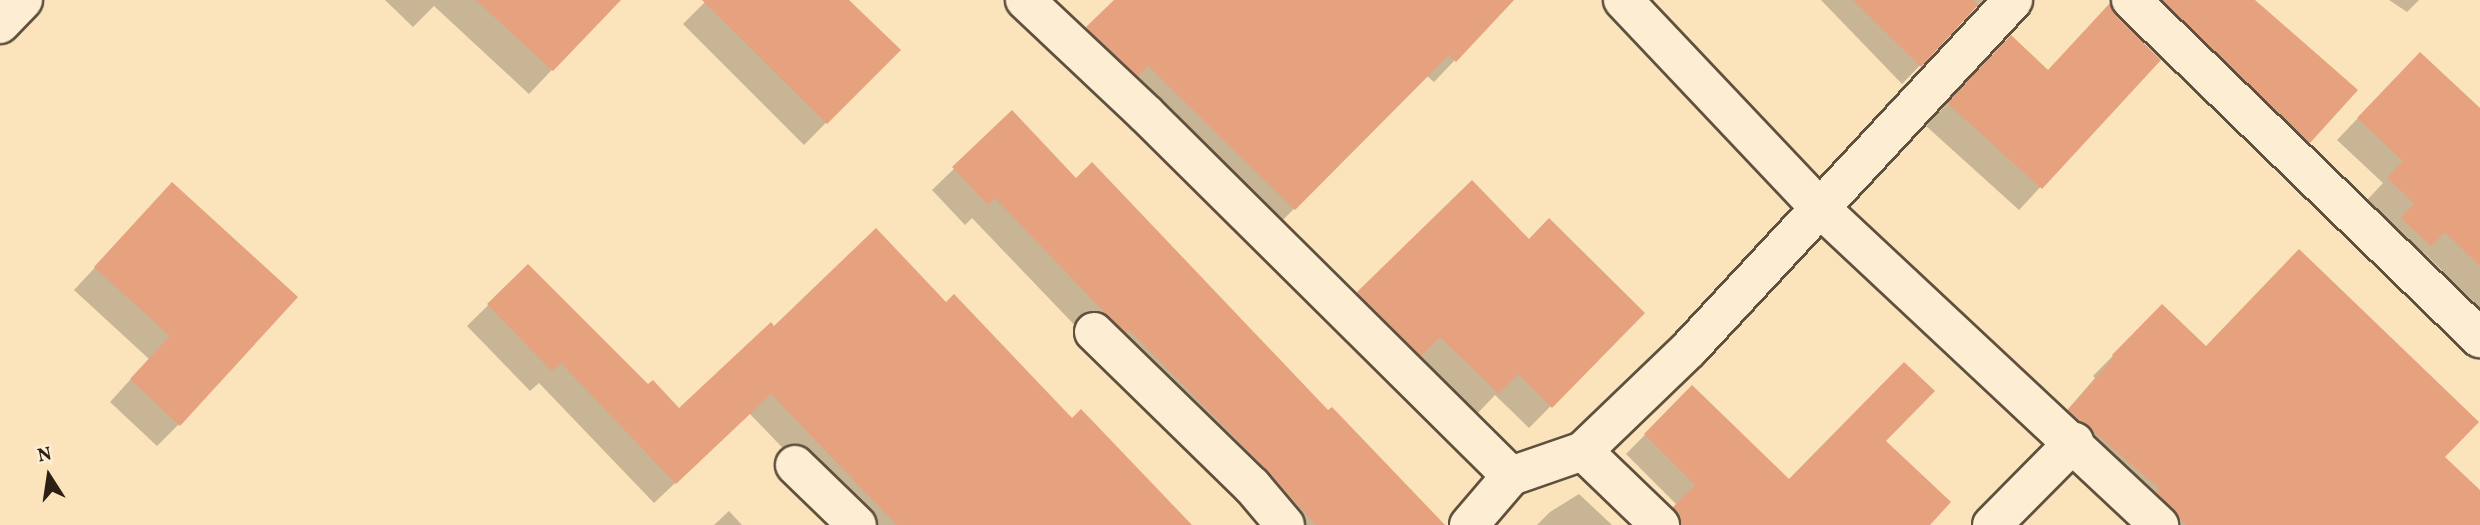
<!DOCTYPE html>
<style>
body{margin:0}
#map{position:relative;width:2480px;height:525px;overflow:hidden;background:#fbe3bb;font-family:Vollkorn,serif}
div>[style]{position:absolute}
.shadow>*{inset:0;background:#0003}
.building>*{inset:0;background:#e6a17f}
.roads{filter:drop-shadow(2px 0 #60503e) drop-shadow(-2px 0 #60503e) drop-shadow(0 2px #60503e) drop-shadow(0 -2px #60503e)}
.street>*{height:38px;margin:-19px;padding:0 19px;transform-origin:19px;border-radius:19px;background:#fcedd3}
span{translate:-50% -50%;white-space:nowrap;text-align:center;line-height:1.15;-webkit-text-stroke:7px #fcedd3;paint-order:stroke}
.north{position:absolute;left:14px;top:441px;width:70px;height:70px;-webkit-text-stroke:5px #fcedd3;paint-order:stroke;rotate:348deg;font-size:19px;font-weight:700;line-height:28px;text-align:center;color:#2c1f14}
.north::after{content:'';display:block;margin:auto;width:24px;height:32px;background:#2c1f14;clip-path:polygon(50% 0,100% 100%,50% 72%,0 100%)}
</style>
<div id="map">
<div class="shadow">
<i style="clip-path:polygon(385px 0,618px 0,529px 94px,434px 6px,413px 27px)"></i>
<i style="clip-path:polygon(707px 0,847px 0,898px 50px,804px 145px,683px 24px)"></i>
<i style="clip-path:polygon(1116px 0,1512px 0,1434px 82px,1426px 75px,1273px 230px,1066px 49px)"></i>
<i style="clip-path:polygon(1821px 0,1983px 0,1902px 84px)"></i>
<i style="clip-path:polygon(2140px 0,2252px 0,2309px 142px,2292px 159px)"></i>
<i style="clip-path:polygon(2389px 0,2419px 0,2407px 12px)"></i>
<i style="clip-path:polygon(1989px 59px,2047px 71px,2159px 60px,2019px 210px,1926px 126px)"></i>
<i style="clip-path:polygon(2399px 75px,2480px 111px,2480px 308px,2423px 252px,2409px 266px,2381px 240px,2394px 226px,2367px 200px,2383px 183px,2337px 140px)"></i>
<i style="clip-path:polygon(1012px 113px,1076px 180px,1434px 525px,1277px 525px,1085px 336px,972px 218px,965px 225px,932px 190px)"></i>
<i style="clip-path:polygon(1472px 183px,1529px 241px,1643px 313px,1529px 428px,1495px 395px,1476px 415px,1336px 315px)"></i>
<i style="clip-path:polygon(172px 185px,179px 424px,157px 446px,110px 402px,149px 359px,74px 290px)"></i>
<i style="clip-path:polygon(528px 266px,648px 387px,679px 411px,774px 328px,946px 304px,1190px 525px,857px 525px,749px 413px,654px 503px,539px 383px,530px 391px,467px 326px)"></i>
<i style="clip-path:polygon(2162px 306px,2205px 348px,2442px 457px,2480px 492px,2480px 525px,2147px 525px,2049px 431px,2095px 378px,2093px 376px)"></i>
<i style="clip-path:polygon(1692px 387px,1789px 481px,1884px 441px,1927px 525px,1657px 525px,1677px 505px,1626px 454px)"></i>
<i style="clip-path:polygon(1579px 494px,1612px 525px,1537px 525px,1550px 512px)"></i>
<i style="clip-path:polygon(729px 511px,742px 525px,714px 525px)"></i>
</div>
<div class="building">
<i style="clip-path:polygon(476px 0,621px 0,553px 71px)"></i>
<i style="clip-path:polygon(702px 0,849px 0,901px 50px,827px 124px)"></i>
<i style="clip-path:polygon(1114px 0,1514px 0,1456px 62px,1449px 55px,1295px 210px,1148px 66px,1138px 76px,1086px 27px)"></i>
<i style="clip-path:polygon(1853px 0,1973px 0,1978px 5px,1921px 67px)"></i>
<i style="clip-path:polygon(2162px 0,2255px 0,2358px 90px,2310px 143px)"></i>
<i style="clip-path:polygon(2110px 3px,2116px 16px,2161px 60px,2042px 189px,1947px 103px,2011px 35px,2048px 70px)"></i>
<i style="clip-path:polygon(2420px 52px,2480px 108px,2480px 266px,2445px 232px,2431px 246px,2401px 218px,2414px 203px,2387px 178px,2403px 161px,2357px 118px)"></i>
<i style="clip-path:polygon(1012px 110px,1076px 178px,1092px 162px,1328px 410px,1332px 407px,1445px 525px,1316px 525px,1267px 470px,1129px 330px,1126px 333px,1107px 315px,995px 198px,988px 205px,952px 167px)"></i>
<i style="clip-path:polygon(1472px 180px,1529px 239px,1549px 218px,1645px 313px,1552px 408px,1518px 374px,1499px 394px,1440px 337px,1421px 356px,1357px 292px)"></i>
<i style="clip-path:polygon(172px 182px,298px 297px,180px 426px,130px 379px,170px 336px,94px 267px)"></i>
<i style="clip-path:polygon(876px 228px,946px 302px,954px 294px,1072px 418px,1081px 409px,1192px 525px,897px 525px,771px 394px,676px 484px,561px 363px,552px 371px,487px 304px,528px 264px,648px 384px,653px 380px,679px 408px,771px 322px,774px 326px)"></i>
<i style="clip-path:polygon(2299px 249px,2479px 422px,2445px 457px,2480px 490px,2480px 525px,2186px 525px,2156px 492px,2159px 488px,2068px 410px,2114px 357px,2112px 355px,2162px 304px,2206px 346px)"></i>
<i style="clip-path:polygon(1904px 362px,1935px 391px,1886px 441px,1951px 502px,1930px 525px,1681px 525px,1673px 507px,1695px 485px,1644px 434px,1692px 385px,1789px 479px)"></i>
</div>
<div class="roads">
<div class="street">
<i style="left:1025px;top:0;width:165px;rotate:43.3deg"></i>
<i style="left:1145px;top:113px;width:515px;rotate:44.76deg"></i>
<i style="left:1623px;top:0;width:285px;rotate:46.6deg"></i>
<i style="left:1819px;top:207px;width:466px;rotate:43.1deg"></i>
<i style="left:2131px;top:0;width:486px;rotate:44.1deg"></i>
<i style="left:0;top:24px;width:33px;rotate:-46deg"></i>
<i style="left:1094px;top:332px;width:221px;rotate:44.3deg"></i>
<i style="left:1252px;top:486px;width:51px;rotate:49.8deg"></i>
<i style="left:1583px;top:451px;width:107px;rotate:43.9deg"></i>
<i style="left:795px;top:465px;width:86px;rotate:44.1deg"></i>
<i style="left:1469px;top:525px;width:65px;rotate:-49.4deg"></i>
<i style="left:1511px;top:476px;width:76px;rotate:-19.1deg"></i>
<i style="left:1583px;top:451px;width:147px;rotate:-43.9deg"></i>
<i style="left:1689px;top:349px;width:476px;rotate:-47.1deg"></i>
<i style="left:1992px;top:525px;width:117px;rotate:-45.3deg"></i>
</div>
</div>
<div class="north">N</div>
</div>
